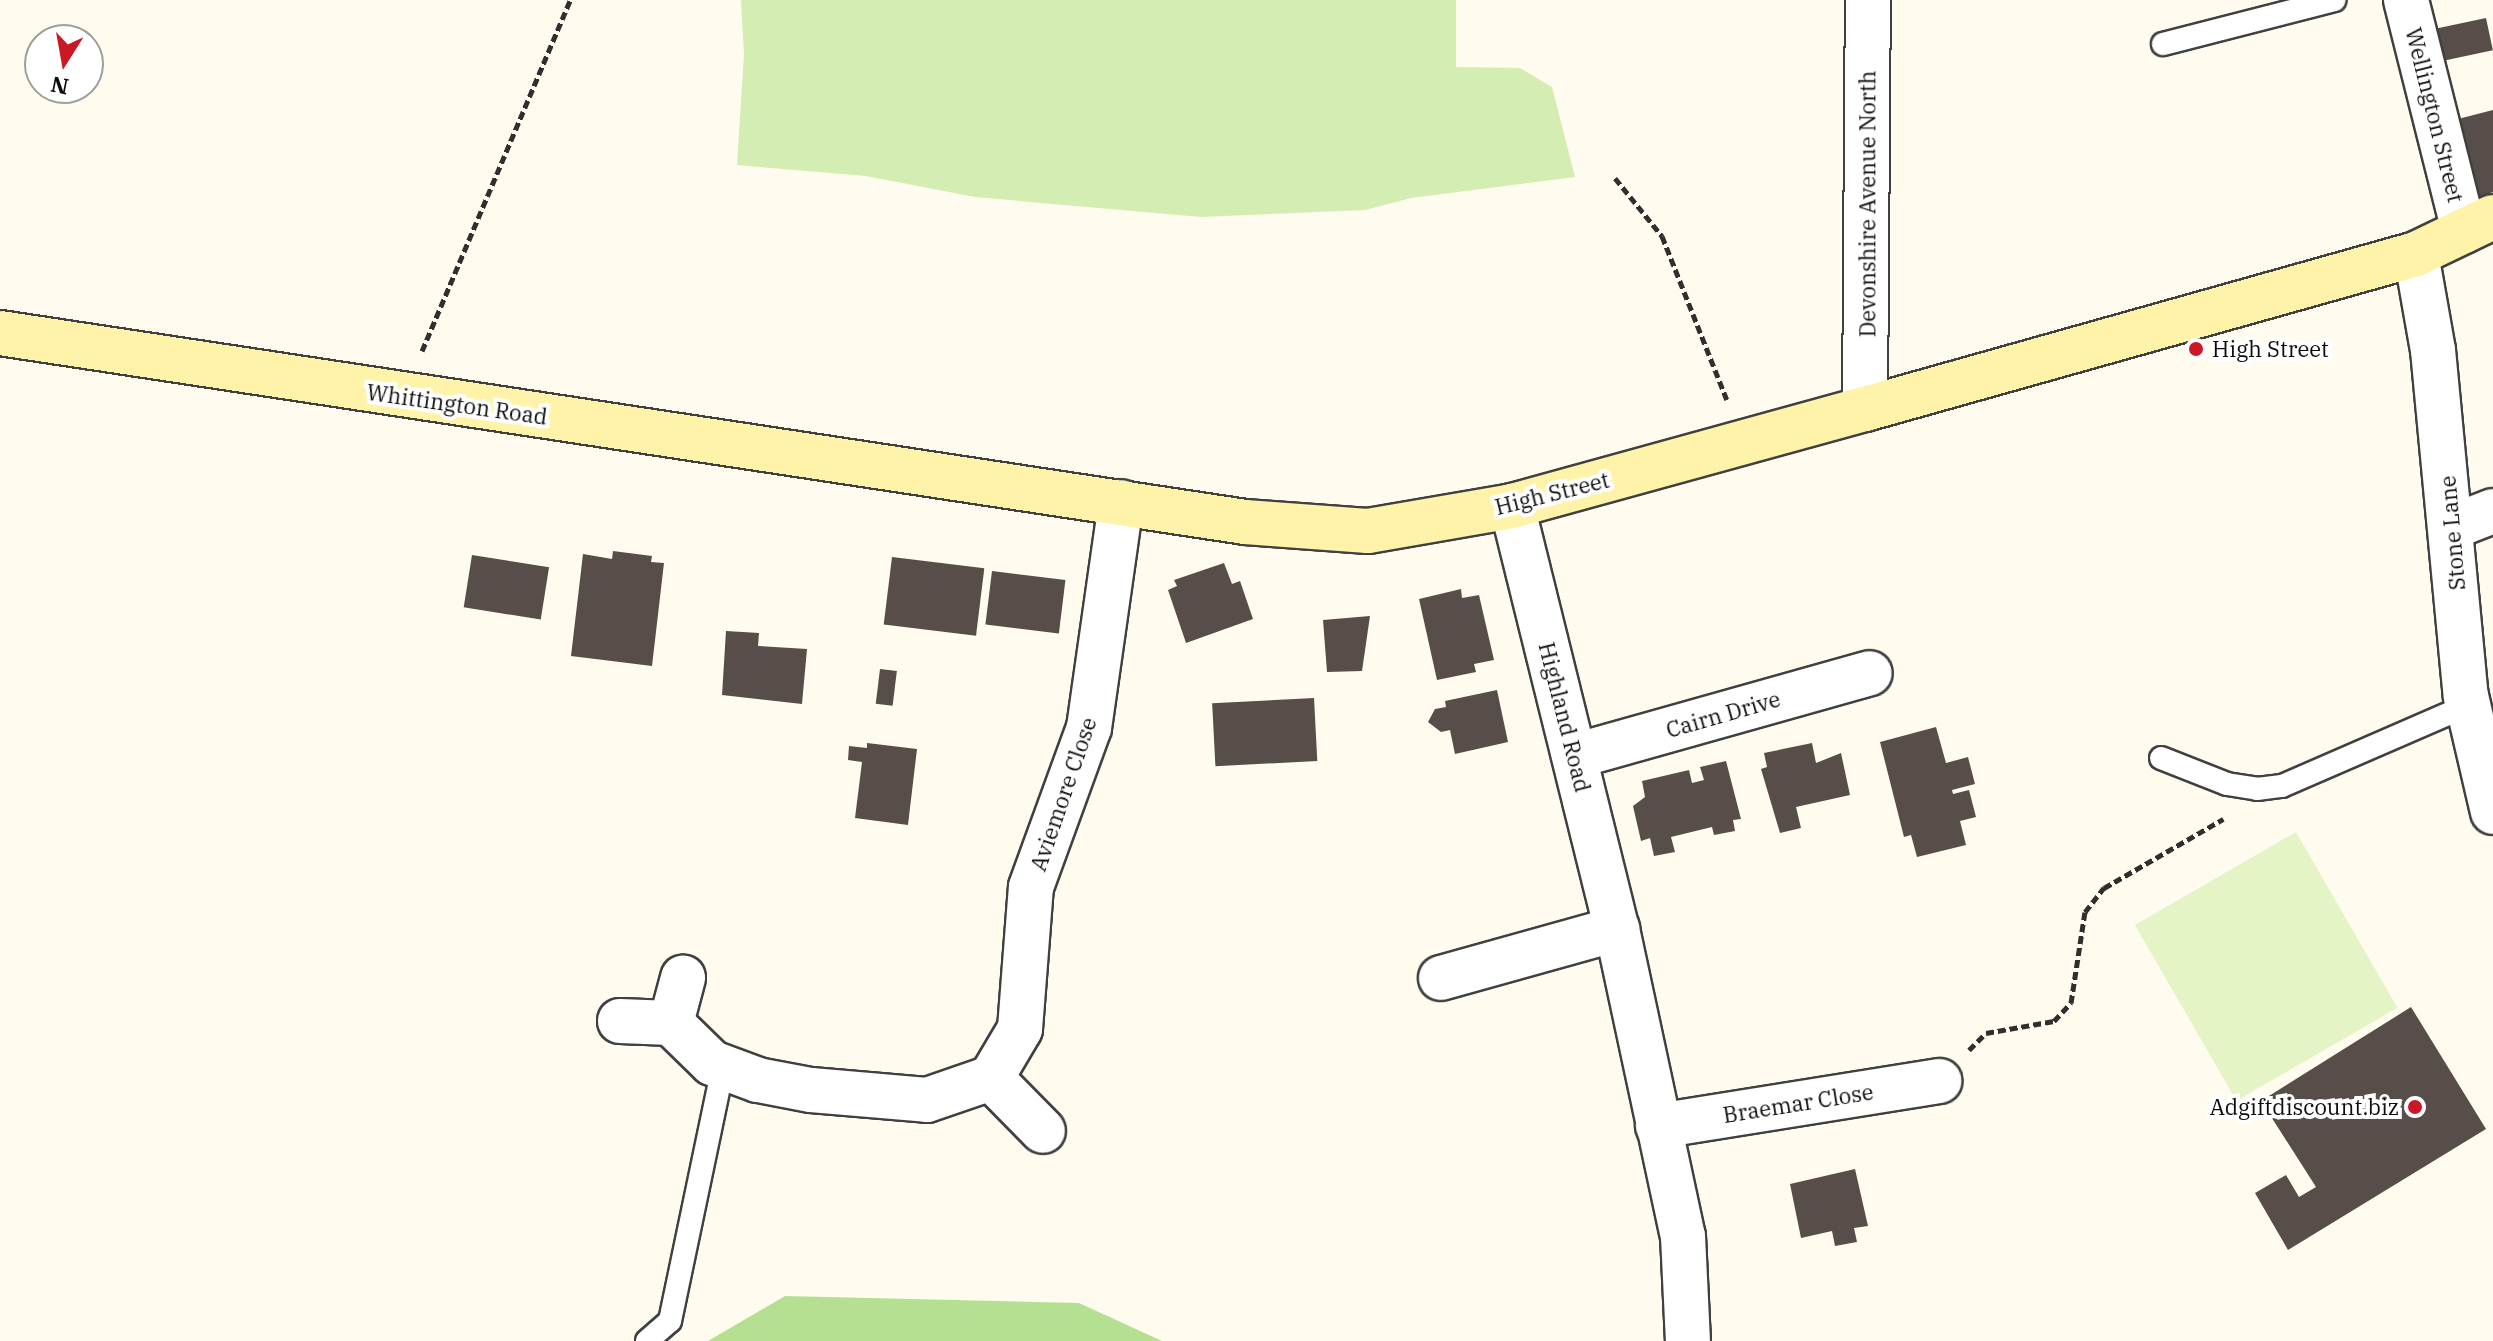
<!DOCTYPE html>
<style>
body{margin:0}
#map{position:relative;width:2493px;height:1341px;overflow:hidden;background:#fffbee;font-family:"IBM Plex Serif",serif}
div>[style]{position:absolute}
.green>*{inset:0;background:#d3edb3}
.forest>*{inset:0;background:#b6e091}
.pitch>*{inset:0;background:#e5f4c6;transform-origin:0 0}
.building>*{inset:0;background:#574e49;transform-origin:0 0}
.path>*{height:5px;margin-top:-2.5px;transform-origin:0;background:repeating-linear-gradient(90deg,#2f2f2f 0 8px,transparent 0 12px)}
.roads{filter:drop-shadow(2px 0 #404040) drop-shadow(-2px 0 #404040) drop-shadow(0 2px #404040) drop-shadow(0 -2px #404040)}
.lane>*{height:22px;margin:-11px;padding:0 11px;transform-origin:11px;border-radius:11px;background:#fff}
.street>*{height:44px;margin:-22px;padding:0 22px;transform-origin:22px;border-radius:22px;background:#fff}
.secondary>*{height:44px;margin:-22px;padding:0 22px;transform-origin:22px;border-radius:22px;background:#fff3a9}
.dots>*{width:22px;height:22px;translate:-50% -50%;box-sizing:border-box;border:4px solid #fff;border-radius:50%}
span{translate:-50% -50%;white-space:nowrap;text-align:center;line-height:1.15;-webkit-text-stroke:8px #fff;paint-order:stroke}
.street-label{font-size:22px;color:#0d0d0d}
.poi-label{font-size:22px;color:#0d0d0d}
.left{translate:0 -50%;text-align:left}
.right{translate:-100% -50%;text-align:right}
.north{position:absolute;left:24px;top:24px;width:80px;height:80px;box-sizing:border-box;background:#fff;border:2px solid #9e9e9e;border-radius:50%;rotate:191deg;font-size:22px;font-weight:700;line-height:32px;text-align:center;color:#0d0d0d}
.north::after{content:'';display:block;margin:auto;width:28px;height:36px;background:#ca1825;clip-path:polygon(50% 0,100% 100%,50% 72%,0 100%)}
</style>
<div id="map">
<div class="green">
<i style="clip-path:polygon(741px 0,1456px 0,1456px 67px,1520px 68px,1552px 87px,1575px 177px,1411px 198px,1365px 210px,1201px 217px,975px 197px,866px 176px,737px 165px,744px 54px)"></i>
</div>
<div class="forest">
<i style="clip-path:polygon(785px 1296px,1079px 1303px,1162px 1341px,708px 1341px)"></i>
</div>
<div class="pitch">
<i style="left:2296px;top:832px;width:203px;height:186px;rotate:60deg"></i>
</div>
<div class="building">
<i style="left:2486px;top:18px;width:33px;height:53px;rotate:78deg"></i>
<i style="clip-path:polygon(2493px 110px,2493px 192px,2477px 198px,2458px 119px)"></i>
<i style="clip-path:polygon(613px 551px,652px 556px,651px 562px,664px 563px,652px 666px,571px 656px,583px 554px,612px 559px)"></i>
<i style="left:472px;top:555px;width:78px;height:53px;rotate:9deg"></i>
<i style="left:892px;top:557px;width:93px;height:68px;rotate:7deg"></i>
<i style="clip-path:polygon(1224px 563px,1232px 584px,1240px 581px,1253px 619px,1186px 643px,1168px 590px,1177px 586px,1174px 580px)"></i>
<i style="left:992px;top:571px;width:74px;height:54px;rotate:7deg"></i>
<i style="clip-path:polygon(1461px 589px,1462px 598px,1479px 595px,1494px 660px,1474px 664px,1476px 672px,1437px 680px,1419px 599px)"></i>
<i style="clip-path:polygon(1370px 616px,1362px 671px,1327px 672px,1323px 620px)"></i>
<i style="clip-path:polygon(726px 631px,759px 633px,758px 646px,807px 649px,802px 704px,722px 695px)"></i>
<i style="left:880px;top:669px;width:17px;height:35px;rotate:7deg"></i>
<i style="clip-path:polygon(1497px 690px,1508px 742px,1455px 754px,1450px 730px,1441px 732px,1428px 722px,1435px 709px,1446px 707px,1445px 701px)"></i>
<i style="left:1314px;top:698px;width:63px;height:102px;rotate:87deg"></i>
<i style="clip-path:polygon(1936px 727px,1946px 763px,1968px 757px,1975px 784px,1952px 790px,1953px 794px,1969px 790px,1976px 817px,1960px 821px,1966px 845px,1917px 857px,1911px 835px,1904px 837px,1880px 742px)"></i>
<i style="clip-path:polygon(867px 743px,917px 749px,908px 825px,855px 818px,862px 762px,848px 760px,849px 746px,867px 748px)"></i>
<i style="clip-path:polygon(1812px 743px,1816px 763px,1841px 753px,1850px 795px,1796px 807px,1801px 828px,1780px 833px,1761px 769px,1767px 767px,1764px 753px)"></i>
<i style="clip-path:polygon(1726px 761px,1741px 819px,1733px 820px,1735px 831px,1714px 835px,1712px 827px,1671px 837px,1675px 852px,1654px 856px,1650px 838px,1641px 841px,1633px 806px,1645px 797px,1642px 781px,1689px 770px,1692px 783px,1704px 780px,1700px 767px)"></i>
<i style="clip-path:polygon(2411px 1007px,2486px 1129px,2288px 1250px,2255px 1193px,2286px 1175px,2299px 1197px,2316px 1187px,2261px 1101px)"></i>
<i style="clip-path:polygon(1855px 1169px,1868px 1226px,1854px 1228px,1857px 1242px,1835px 1246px,1832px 1231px,1801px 1238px,1790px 1184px)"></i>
</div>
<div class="path">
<i style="left:1615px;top:178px;width:75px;rotate:51deg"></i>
<i style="left:1662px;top:236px;width:176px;rotate:68.4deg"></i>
<i style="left:422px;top:351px;width:381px;rotate:-67.1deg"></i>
<i style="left:1969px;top:1050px;width:24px;rotate:-45deg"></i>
<i style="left:1986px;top:1033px;width:69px;rotate:-10deg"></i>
<i style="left:2054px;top:1021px;width:25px;rotate:-47deg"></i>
<i style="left:2071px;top:1003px;width:92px;rotate:-81.3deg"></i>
<i style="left:2085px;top:912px;width:31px;rotate:-52deg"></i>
<i style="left:2104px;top:888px;width:138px;rotate:-30.1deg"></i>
</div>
<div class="roads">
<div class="lane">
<i style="left:2163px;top:44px;width:177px;rotate:-14.4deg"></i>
<i style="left:2161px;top:758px;width:71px;rotate:21.5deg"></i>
<i style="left:2227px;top:784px;width:30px;rotate:9deg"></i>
<i style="left:2257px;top:789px;width:25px;rotate:-7deg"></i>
<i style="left:2282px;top:786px;width:203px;rotate:-23.5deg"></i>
<i style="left:647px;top:1341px;width:30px;rotate:-41deg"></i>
<i style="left:670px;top:1321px;width:259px;rotate:-78.2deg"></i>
</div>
<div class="street">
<i style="left:2406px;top:0;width:238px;rotate:75.9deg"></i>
<i style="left:2416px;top:254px;width:97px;rotate:80deg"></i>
<i style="left:2433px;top:350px;width:348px;rotate:84.6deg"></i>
<i style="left:2466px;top:696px;width:119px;rotate:76.9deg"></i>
<i style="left:1865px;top:409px;width:409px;rotate:-89.6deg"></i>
<i style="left:1512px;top:506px;width:436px;rotate:76.1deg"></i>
<i style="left:1617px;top:929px;width:314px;rotate:77.9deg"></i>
<i style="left:1683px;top:1236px;width:105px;rotate:87.3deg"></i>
<i style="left:2452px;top:527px;width:44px;rotate:-21.3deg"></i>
<i style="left:1575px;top:756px;width:306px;rotate:-15.7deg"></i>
<i style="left:1441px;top:978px;width:183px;rotate:-15.6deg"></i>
<i style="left:620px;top:1021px;width:51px;rotate:2.2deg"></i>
<i style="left:671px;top:1023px;width:47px;rotate:-75.1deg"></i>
<i style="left:671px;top:1023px;width:57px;rotate:44.3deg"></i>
<i style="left:712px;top:1063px;width:49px;rotate:20.3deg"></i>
<i style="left:758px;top:1080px;width:54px;rotate:10.7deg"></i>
<i style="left:811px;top:1090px;width:116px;rotate:4.9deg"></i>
<i style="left:927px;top:1100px;width:68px;rotate:-19deg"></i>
<i style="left:991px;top:1078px;width:57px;rotate:-59.4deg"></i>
<i style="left:1020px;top:1029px;width:142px;rotate:-85.6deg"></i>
<i style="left:1031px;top:887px;width:169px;rotate:-70deg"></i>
<i style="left:1089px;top:728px;width:228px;rotate:-81.9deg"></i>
<i style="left:991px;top:1078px;width:74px;rotate:45.5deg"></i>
<i style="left:1658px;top:1126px;width:285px;rotate:-9.1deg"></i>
</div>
<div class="secondary">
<i style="left:0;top:333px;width:1259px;rotate:8.63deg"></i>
<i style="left:1245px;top:522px;width:123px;rotate:4.2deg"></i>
<i style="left:1368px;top:531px;width:146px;rotate:-9.8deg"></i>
<i style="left:1512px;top:506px;width:366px;rotate:-15.4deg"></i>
<i style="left:1865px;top:409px;width:572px;rotate:-15.71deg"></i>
<i style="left:2416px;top:254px;width:85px;rotate:-25.7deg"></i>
</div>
</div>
<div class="dots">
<i style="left:2196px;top:349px;background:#ca1825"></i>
<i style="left:2415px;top:1107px;background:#ca1825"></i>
</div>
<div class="street-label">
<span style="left:2435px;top:115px;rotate:76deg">Wellington Street</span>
<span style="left:1867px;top:204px;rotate:-90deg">Devonshire Avenue North</span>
<span style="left:457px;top:404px;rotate:8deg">Whittington Road</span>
<span style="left:1552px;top:493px;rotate:-14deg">High Street</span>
<span style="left:2452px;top:533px;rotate:-95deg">Stone Lane</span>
<span style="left:1723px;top:714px;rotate:-16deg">Cairn Drive</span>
<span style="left:1565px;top:717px;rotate:76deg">Highland Road</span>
<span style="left:1063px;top:794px;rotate:-71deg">Aviemore Close</span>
<span style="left:1798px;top:1103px;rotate:-9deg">Braemar Close</span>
</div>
<div class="poi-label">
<span class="left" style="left:2212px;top:349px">High Street</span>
<span class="right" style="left:2399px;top:1107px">Adgiftdiscount.biz</span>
</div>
<div class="north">N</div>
</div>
